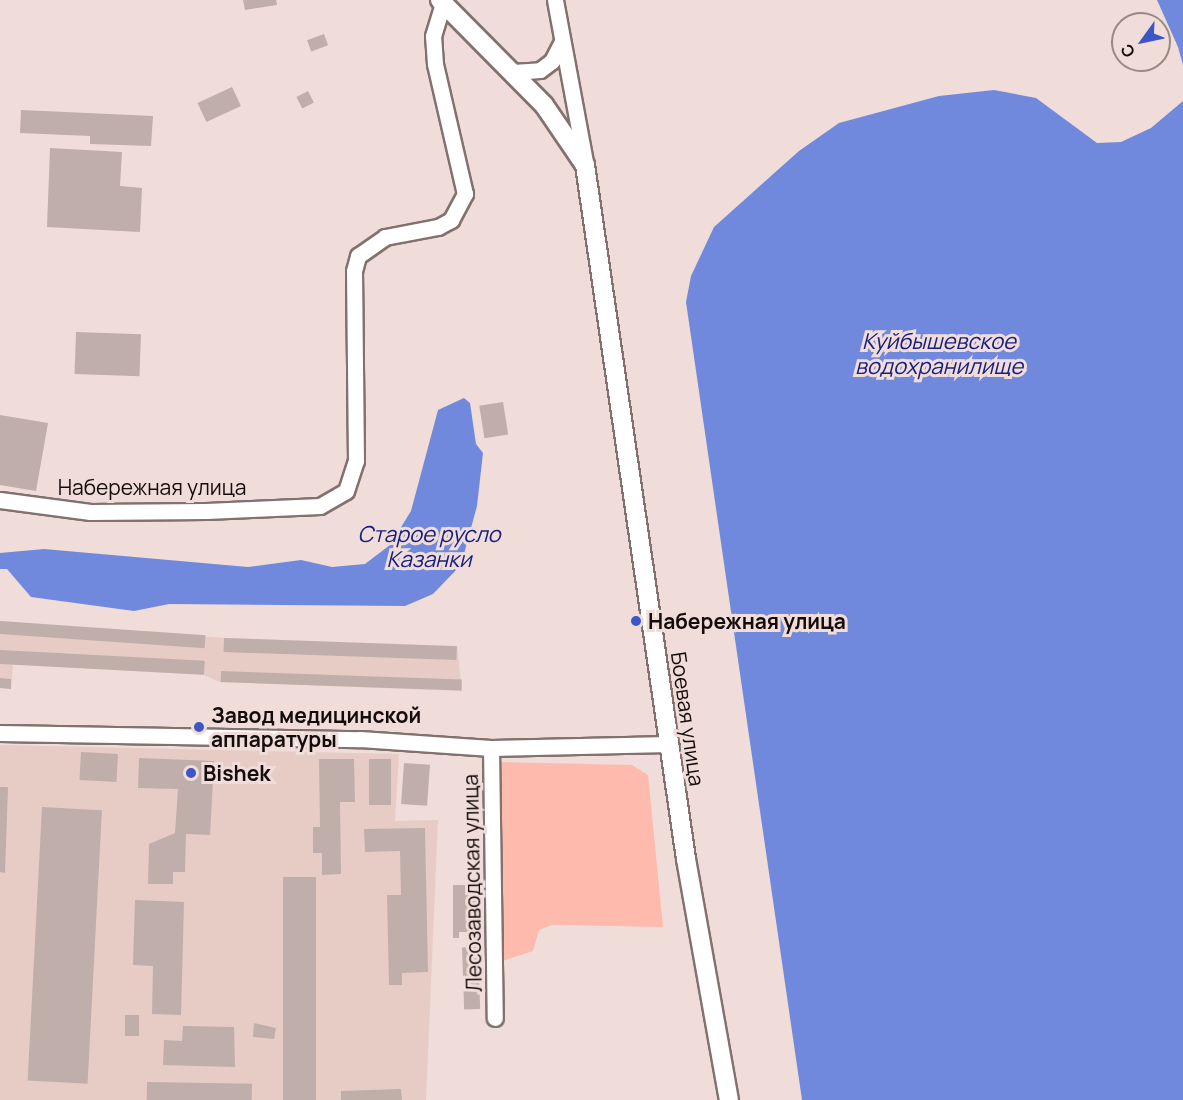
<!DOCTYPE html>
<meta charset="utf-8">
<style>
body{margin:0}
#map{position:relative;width:1183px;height:1100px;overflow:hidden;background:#f0dcd9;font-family:Manrope,sans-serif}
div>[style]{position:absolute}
.built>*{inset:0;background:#e7ccc6}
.green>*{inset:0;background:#fdbaad}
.water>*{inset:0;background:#7089dc}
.building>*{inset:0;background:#c0aeaa;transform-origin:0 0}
.roads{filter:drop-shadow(2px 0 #82716d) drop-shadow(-2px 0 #82716d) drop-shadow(0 2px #82716d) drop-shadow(0 -2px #82716d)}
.minor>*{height:15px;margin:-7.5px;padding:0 7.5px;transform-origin:7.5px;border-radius:7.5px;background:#fff}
.major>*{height:18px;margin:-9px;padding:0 9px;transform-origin:9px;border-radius:9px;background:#fff}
.dots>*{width:16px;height:16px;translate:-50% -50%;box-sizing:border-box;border:3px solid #f0dcd9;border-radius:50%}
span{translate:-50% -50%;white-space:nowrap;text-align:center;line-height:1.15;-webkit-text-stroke:6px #f0dcd9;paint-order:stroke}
.street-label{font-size:21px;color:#130c0b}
.poi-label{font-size:21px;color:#130c0b;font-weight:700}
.left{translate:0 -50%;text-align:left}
.water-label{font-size:22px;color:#172080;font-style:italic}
.north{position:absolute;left:1111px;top:12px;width:60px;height:60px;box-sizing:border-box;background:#f0dcd9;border:2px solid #988987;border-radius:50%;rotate:237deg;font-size:16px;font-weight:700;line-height:24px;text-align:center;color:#130c0b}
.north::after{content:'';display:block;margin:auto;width:21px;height:27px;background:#3d55c8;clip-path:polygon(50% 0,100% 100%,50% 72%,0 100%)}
</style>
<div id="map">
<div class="built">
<i style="clip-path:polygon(0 621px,224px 638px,457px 646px,462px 691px,219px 682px,204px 675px,13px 664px,11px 689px,0 688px)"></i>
<i style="clip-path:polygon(0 745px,399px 754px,395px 821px,438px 820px,426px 1100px,0 1100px)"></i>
</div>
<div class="green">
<i style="clip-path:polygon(497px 762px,632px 765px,648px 775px,663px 927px,552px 925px,539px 930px,533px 951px,502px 961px)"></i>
</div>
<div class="water">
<i style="clip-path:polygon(1157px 0,1183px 0,1183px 65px,1178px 47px)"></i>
<i style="clip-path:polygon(994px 90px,1036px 98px,1097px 143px,1121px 142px,1151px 128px,1183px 101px,1183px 1100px,802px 1100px,686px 302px,691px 276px,714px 227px,799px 151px,839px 123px,939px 96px)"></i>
<i style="clip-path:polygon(464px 398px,470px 403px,476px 444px,483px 453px,477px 506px,461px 565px,433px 594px,405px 606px,169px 604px,134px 611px,31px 597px,7px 569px,0 569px,0 553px,44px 549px,248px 567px,301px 560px,332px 567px,365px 564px,390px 545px,411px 511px,438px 410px)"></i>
</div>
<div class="building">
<i style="clip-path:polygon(243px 0,276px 0,277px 5px,245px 10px)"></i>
<i style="left:324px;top:34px;width:12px;height:18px;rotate:70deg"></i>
<i style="left:232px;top:87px;width:21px;height:38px;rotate:65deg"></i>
<i style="left:308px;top:91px;width:13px;height:13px;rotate:63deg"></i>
<i style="clip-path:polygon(21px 110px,153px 116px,151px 146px,90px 144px,90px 136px,20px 133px)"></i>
<i style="clip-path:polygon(50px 148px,122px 152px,120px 186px,142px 188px,140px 232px,47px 227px)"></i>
<i style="left:76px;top:332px;width:65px;height:42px;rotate:2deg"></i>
<i style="left:503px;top:402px;width:33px;height:24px;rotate:81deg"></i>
<i style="clip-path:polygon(0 415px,48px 423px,36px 491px,0 485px)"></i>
<i style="left:0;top:621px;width:206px;height:13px;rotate:4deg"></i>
<i style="left:224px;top:638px;width:233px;height:14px;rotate:2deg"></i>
<i style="left:0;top:650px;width:205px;height:14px;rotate:3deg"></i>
<i style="left:221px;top:671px;width:241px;height:11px;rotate:2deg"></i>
<i style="clip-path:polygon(0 678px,11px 679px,11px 689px,0 688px)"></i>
<i style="left:81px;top:752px;width:37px;height:28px;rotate:3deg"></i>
<i style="clip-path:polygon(139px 758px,214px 761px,210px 835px,186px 834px,185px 872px,173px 872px,173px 884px,148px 884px,149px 844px,175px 833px,178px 789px,138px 788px)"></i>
<i style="clip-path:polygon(319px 759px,354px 759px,355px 802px,340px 802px,341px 874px,322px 875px,322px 853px,313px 853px,313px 827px,320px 827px)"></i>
<i style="left:369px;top:759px;width:22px;height:46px"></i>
<i style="left:404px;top:763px;width:26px;height:41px;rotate:4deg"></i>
<i style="clip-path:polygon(0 787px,8px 787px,5px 873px,0 872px)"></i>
<i style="left:42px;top:807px;width:60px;height:274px;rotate:3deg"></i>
<i style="clip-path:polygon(425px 828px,428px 972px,402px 973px,402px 985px,389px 985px,387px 895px,401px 895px,400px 851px,365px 852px,364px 829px)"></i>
<i style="left:283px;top:877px;width:33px;height:223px"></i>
<i style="clip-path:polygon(453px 885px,477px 885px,477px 932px,459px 932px,459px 938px,453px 938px)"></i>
<i style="clip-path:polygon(135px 900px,184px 902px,181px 1015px,152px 1014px,153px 966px,133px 965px)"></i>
<i style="left:478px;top:947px;width:62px;height:16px;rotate:88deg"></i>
<i style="left:125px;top:1015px;width:14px;height:21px"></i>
<i style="clip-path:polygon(254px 1023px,276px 1028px,274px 1039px,253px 1037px)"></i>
<i style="clip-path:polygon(183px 1026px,234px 1027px,235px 1067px,163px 1065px,164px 1040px,182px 1041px)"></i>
<i style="left:147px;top:1082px;width:105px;height:18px;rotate:1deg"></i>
<i style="clip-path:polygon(401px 1089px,402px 1100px,341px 1100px,341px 1091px)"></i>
</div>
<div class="roads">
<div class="minor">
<i style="left:555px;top:0;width:165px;rotate:79.5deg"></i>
<i style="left:513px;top:72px;width:27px;rotate:-4deg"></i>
<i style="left:540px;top:70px;width:15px;rotate:-37deg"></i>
<i style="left:552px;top:61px;width:22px;rotate:-63deg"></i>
<i style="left:0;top:500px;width:91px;rotate:7.6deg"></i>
<i style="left:90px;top:512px;width:116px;rotate:-0.5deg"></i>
<i style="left:206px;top:511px;width:114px;rotate:-2.5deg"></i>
<i style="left:320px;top:506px;width:30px;rotate:-30deg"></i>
<i style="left:346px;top:491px;width:32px;rotate:-72deg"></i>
<i style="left:356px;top:461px;width:190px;rotate:-90.6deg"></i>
<i style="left:354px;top:271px;width:16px;rotate:-75deg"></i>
<i style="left:358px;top:256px;width:33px;rotate:-35deg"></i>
<i style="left:385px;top:237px;width:54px;rotate:-10.7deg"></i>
<i style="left:438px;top:227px;width:15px;rotate:-28deg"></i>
<i style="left:451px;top:220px;width:30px;rotate:-62deg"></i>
<i style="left:465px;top:194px;width:133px;rotate:-103deg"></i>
<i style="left:435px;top:64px;width:28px;rotate:-94deg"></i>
<i style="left:433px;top:36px;width:34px;rotate:-73deg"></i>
<i style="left:0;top:733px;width:360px;rotate:1deg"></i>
<i style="left:360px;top:739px;width:131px;rotate:3.9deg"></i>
<i style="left:491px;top:748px;width:178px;rotate:-1.3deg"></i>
<i style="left:491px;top:748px;width:270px;rotate:89.2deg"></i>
</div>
<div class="major">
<i style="left:440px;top:0;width:148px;rotate:45.3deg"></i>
<i style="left:544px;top:105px;width:73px;rotate:55.7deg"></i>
<i style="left:585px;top:165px;width:701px;rotate:81.72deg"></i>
<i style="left:686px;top:859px;width:245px;rotate:79.9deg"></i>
</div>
</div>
<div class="dots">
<i style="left:636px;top:621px;background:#3d55c8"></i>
<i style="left:199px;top:727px;background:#3d55c8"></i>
<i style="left:191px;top:773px;background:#3d55c8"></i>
</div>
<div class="street-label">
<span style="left:152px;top:487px">Набережная улица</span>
<span style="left:688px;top:719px;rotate:82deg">Боевая улица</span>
<span style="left:472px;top:883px;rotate:-91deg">Лесозаводская улица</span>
</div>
<div class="poi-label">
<span class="left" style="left:648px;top:621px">Набережная улица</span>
<span class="left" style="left:211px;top:727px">Завод медицинской<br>аппаратуры</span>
<span class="left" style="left:203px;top:773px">Bishek</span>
</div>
<div class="water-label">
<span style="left:939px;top:354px">Куйбышевское<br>водохранилище</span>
<span style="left:429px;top:547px">Старое русло<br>Казанки</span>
</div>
<div class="north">С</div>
</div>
